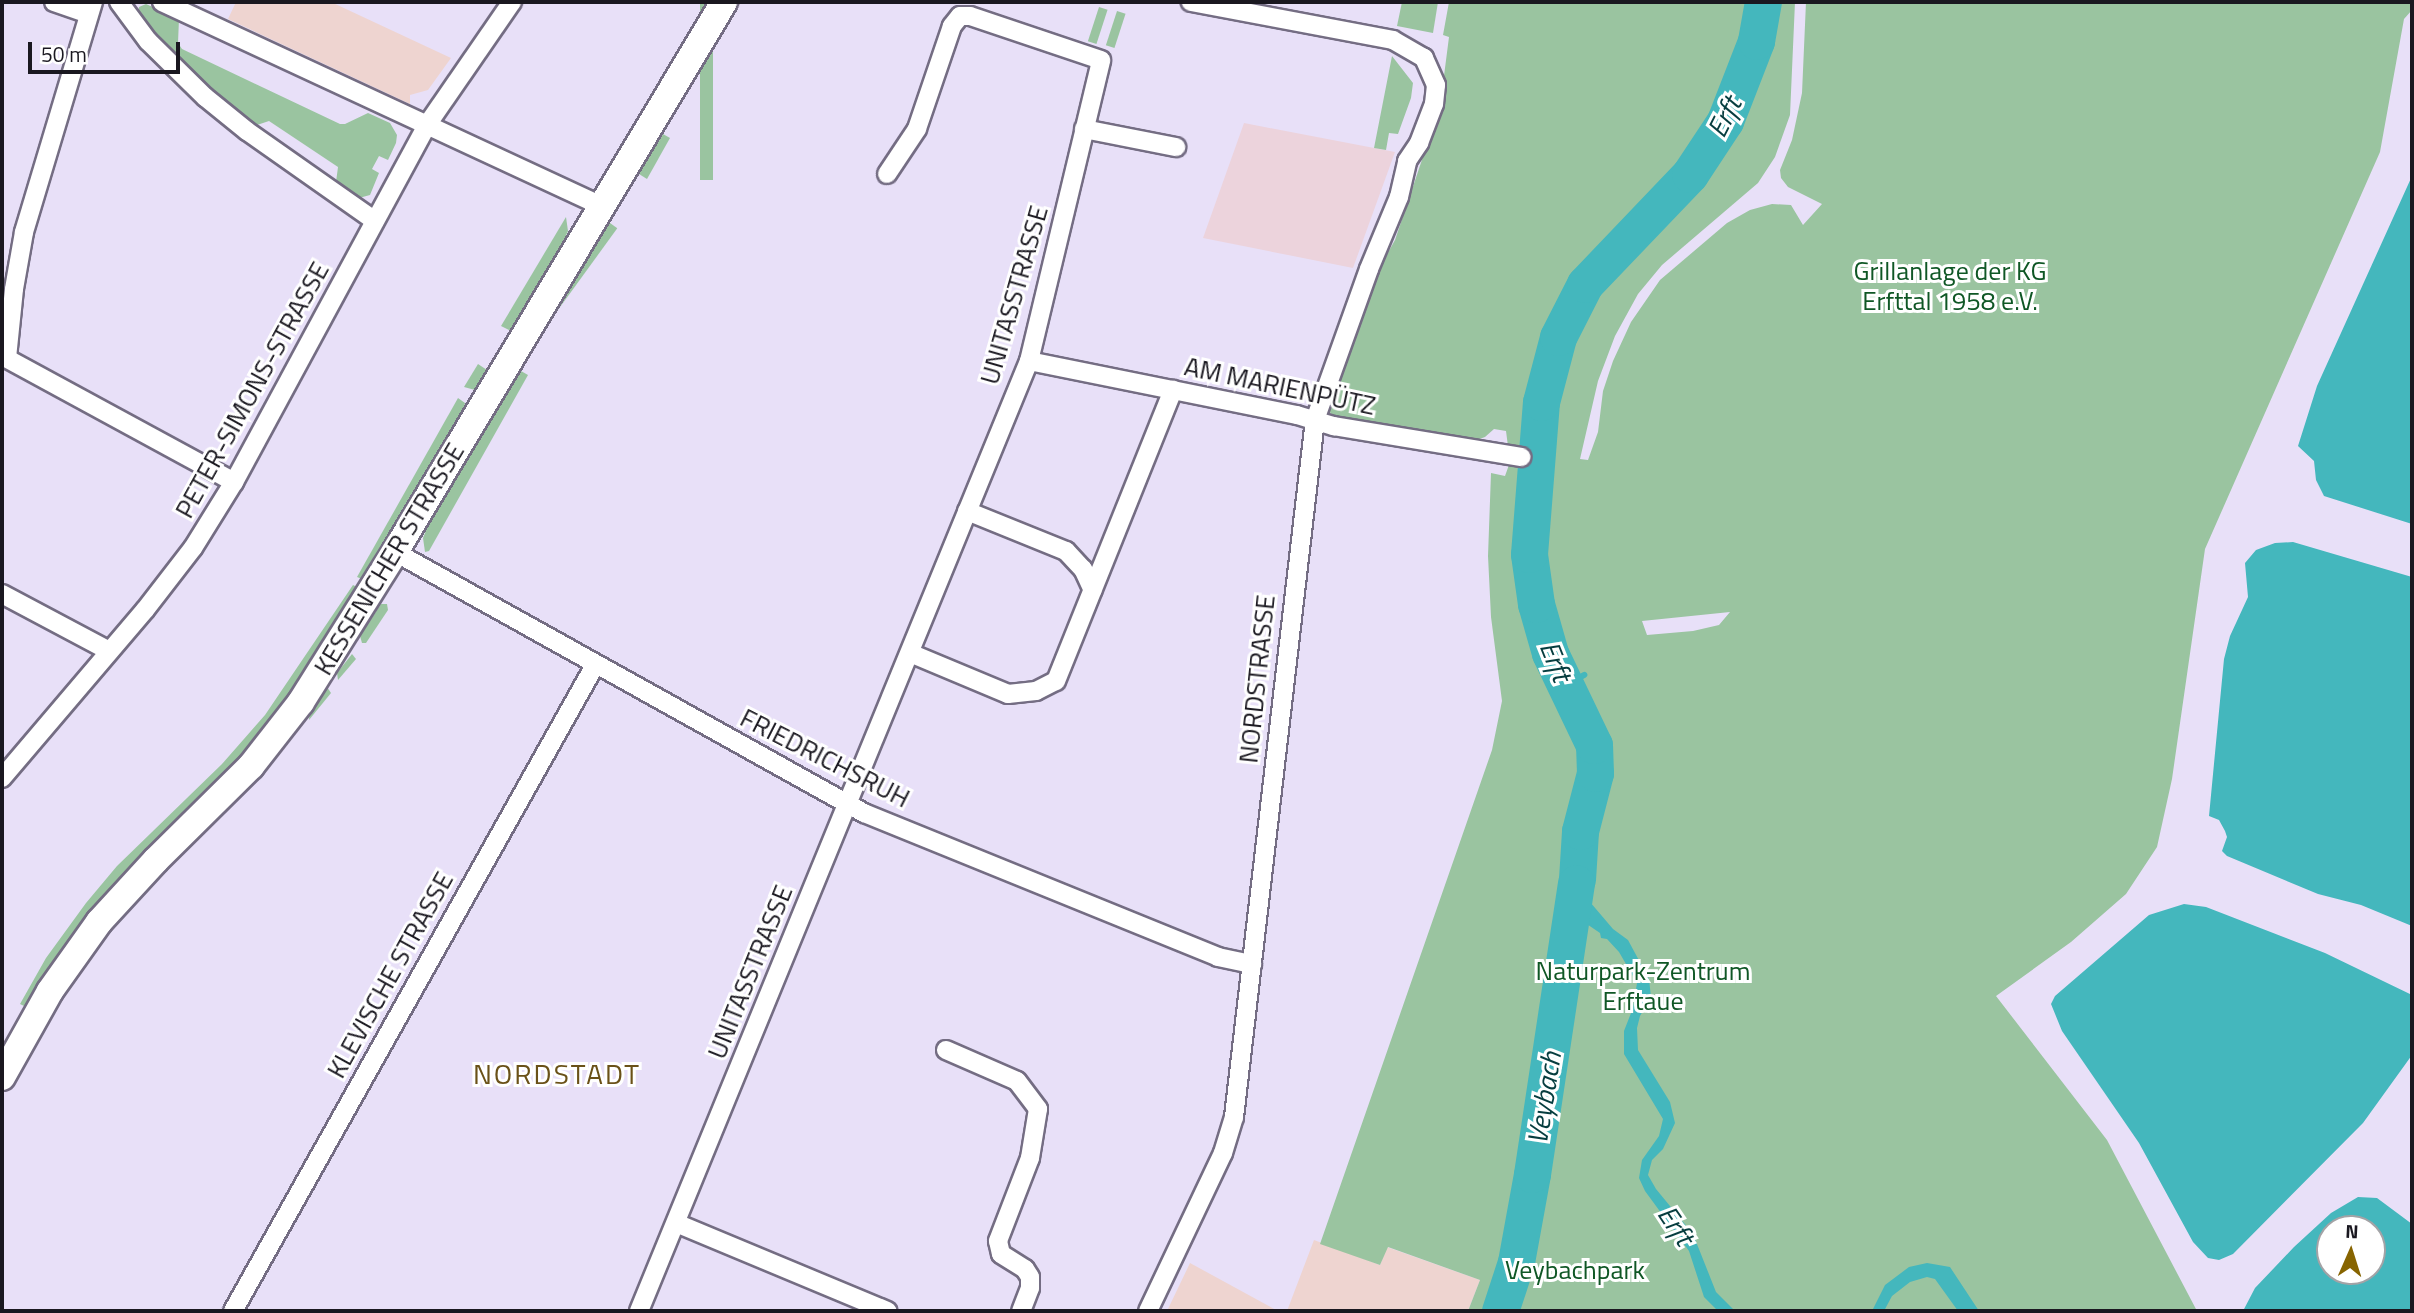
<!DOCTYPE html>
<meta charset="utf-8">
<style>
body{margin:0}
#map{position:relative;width:2414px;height:1313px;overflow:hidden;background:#e8e0f8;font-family:"Titillium Web",sans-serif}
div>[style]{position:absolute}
.commercial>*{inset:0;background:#eed4d0}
.education>*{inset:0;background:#ecd3dc}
.green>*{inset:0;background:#9ac4a0;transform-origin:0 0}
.water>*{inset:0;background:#44b7bd}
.stream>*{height:6px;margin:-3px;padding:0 3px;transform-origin:3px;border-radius:3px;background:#44b7bd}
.river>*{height:37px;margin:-18.5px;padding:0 18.5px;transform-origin:18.5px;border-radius:18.5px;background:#44b7bd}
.roads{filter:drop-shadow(2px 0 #746d83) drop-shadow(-2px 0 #746d83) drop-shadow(0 2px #746d83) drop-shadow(0 -2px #746d83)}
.minor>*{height:18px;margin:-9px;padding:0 9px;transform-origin:9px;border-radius:9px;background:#fff}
.secondary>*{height:26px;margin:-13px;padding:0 13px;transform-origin:13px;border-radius:13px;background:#fff}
span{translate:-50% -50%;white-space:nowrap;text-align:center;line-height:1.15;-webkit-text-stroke:6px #fff;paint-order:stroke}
.park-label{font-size:26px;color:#0f5725}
.street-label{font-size:26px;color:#1a1820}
.water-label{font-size:28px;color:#063d3f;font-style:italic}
.neighbourhood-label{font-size:28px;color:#6a5118;letter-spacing:2px}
.frame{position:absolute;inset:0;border:4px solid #1a1820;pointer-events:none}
.north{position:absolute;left:2316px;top:1215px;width:70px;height:70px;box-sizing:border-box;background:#fff;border:2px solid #a3a3a6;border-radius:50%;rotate:3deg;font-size:19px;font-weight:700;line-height:28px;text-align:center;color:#1a1820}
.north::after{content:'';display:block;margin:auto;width:24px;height:32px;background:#876400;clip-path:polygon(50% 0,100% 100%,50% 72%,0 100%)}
.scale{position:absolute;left:28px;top:42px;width:152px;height:32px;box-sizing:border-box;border:4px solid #1a1820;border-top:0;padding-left:9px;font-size:21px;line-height:24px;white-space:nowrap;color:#1a1820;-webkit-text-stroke:5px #fff;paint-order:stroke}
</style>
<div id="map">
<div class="commercial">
<i style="clip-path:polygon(236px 2px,331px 2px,451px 58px,428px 90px,410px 95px,410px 104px,228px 19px)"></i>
<i style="clip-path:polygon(1314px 1240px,1380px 1265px,1387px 1247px,1480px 1280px,1468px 1311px,1287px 1311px)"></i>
<i style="clip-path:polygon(1190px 1263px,1278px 1311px,1167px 1311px)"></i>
</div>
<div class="education">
<i style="clip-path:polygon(1244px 123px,1395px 152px,1353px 268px,1203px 238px)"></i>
</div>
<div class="green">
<i style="left:700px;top:2px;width:13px;height:178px"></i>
<i style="clip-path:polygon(1402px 2px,1438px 2px,1433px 33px,1397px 26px)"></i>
<i style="clip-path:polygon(evenodd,1449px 2px,1753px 2px,1734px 80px,1717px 118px,1684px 168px,1583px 269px,1559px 309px,1537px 375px,1531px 405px,1525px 453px,1542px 456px,1563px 349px,1585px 299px,1610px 267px,1683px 197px,1721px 145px,1757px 68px,1766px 41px,1772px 2px,1795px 2px,1790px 115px,1775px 157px,1758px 183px,1662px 265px,1638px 294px,1615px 336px,1598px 381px,1580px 459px,1588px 460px,1598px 432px,1603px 391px,1613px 361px,1631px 322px,1660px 280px,1727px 223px,1750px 210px,1772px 204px,1791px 205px,1803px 225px,1822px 204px,1788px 187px,1781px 178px,1780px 170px,1792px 140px,1802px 93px,1806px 2px,2412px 2px,2412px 10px,2404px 19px,2380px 152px,2205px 549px,2172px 779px,2157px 847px,2126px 894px,2071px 942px,1996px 996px,2107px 1140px,2197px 1311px,1468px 1311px,1480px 1280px,1388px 1247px,1380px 1265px,1320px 1244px,1492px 750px,1502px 701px,1491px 617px,1488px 556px,1491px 473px,1505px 476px,1510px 462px,1506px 431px,1494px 429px,1485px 437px,1474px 441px,1334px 417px,1327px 409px,1376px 274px,1395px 240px,1434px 124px,1441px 99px,1449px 37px,1443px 35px,1449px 2px,1730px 612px,1719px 625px,1693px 631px,1647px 635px,1642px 621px,1730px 612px)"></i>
<i style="clip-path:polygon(146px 4px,179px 19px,178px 43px,182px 49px,340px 124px,345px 124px,368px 113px,390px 123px,397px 135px,396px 143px,388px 160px,379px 156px,372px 169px,379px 173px,370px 195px,359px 198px,336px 182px,338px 167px,269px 121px,251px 127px,174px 58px,142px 22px,138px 12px,139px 7px)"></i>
<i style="left:1099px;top:7px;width:9px;height:36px;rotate:18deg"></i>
<i style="left:1117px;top:11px;width:9px;height:36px;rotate:18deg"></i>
<i style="clip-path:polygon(1392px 56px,1413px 83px,1411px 98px,1398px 134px,1389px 133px,1386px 150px,1374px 148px)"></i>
<i style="clip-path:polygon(663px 134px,670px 138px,647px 179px,639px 174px)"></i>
<i style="clip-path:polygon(566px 217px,568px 231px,561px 247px,511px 331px,501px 326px)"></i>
<i style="left:610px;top:223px;width:9px;height:135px;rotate:36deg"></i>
<i style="clip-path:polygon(478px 364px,487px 370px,475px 390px,464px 387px)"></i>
<i style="clip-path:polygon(521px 371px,528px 375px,429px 551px,425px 552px,423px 538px,427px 528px)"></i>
<i style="clip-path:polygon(458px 398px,465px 403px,464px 409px,362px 579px,357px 577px)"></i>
<i style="clip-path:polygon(353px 585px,357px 587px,277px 717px,28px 1008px,20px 1004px,46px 958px,86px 903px,117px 866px,222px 764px,265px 715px)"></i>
<i style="clip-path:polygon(381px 604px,387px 604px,388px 610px,366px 643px,362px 643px,360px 636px)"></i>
<i style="clip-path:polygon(352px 654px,356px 659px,338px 680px,337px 673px)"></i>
<i style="clip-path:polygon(327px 687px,331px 693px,309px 720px,310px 709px)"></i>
</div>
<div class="water">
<i style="clip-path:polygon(2412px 176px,2412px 524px,2324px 496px,2316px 480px,2314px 461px,2298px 446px,2317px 386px)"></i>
<i style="clip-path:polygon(2293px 542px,2412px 577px,2412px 926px,2361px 905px,2318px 894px,2227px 856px,2222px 851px,2227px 837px,2225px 831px,2219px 820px,2209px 816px,2224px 659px,2230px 636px,2248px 597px,2245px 563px,2256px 550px,2275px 543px)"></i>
<i style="clip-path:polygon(1580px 831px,1590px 874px,1590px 902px,1613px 929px,1628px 940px,1649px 979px,1651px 997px,1640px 1016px,1637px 1028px,1638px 1050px,1670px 1102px,1675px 1123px,1663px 1149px,1652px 1160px,1648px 1175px,1656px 1189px,1693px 1234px,1716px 1292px,1735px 1311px,1718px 1311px,1704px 1297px,1689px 1251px,1645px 1191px,1639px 1178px,1642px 1160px,1659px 1136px,1663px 1119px,1624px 1054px,1624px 1031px,1633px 1008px,1637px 983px,1619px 952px,1607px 939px,1601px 938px,1600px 933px,1578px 918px,1566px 895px,1569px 880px,1565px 850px)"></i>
<i style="clip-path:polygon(2184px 904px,2206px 907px,2325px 953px,2412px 995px,2412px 1055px,2363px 1123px,2233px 1254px,2219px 1260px,2208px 1258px,2193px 1242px,2139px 1143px,2062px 1031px,2051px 1004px,2055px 996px,2149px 915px)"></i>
<i style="clip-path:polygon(evenodd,2358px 1197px,2377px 1198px,2412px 1224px,2412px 1311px,2243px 1311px,2255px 1288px,2294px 1247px,2331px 1213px,2358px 1197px,2372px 1229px,2372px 1271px,2330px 1271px,2330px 1229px,2372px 1229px)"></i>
<i style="clip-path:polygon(1927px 1263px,1950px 1267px,1979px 1311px,1958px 1311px,1935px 1279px,1927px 1277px,1910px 1282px,1892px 1296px,1884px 1311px,1872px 1311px,1885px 1285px,1909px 1267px)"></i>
</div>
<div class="stream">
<i style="left:1566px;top:685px;width:21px;rotate:-29deg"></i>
</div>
<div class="river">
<i style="left:1577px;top:879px;width:48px;rotate:-86.4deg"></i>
<i style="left:1580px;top:831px;width:60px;rotate:-75.5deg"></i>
<i style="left:1595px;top:773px;width:28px;rotate:-92deg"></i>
<i style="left:1594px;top:745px;width:102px;rotate:-115.6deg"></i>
<i style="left:1550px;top:653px;width:51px;rotate:-105.9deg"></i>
<i style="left:1536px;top:604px;width:50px;rotate:-98deg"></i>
<i style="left:1529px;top:554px;width:152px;rotate:-85.5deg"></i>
<i style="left:1541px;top:402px;width:67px;rotate:-75.3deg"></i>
<i style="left:1558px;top:337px;width:59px;rotate:-63deg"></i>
<i style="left:1585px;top:284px;width:152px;rotate:-46.3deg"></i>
<i style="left:1690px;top:174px;width:64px;rotate:-56.6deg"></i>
<i style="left:1725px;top:121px;width:86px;rotate:-68.8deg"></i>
<i style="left:1756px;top:41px;width:40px;rotate:-80deg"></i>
<i style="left:1500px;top:1311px;width:52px;rotate:-71.9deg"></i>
<i style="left:1516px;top:1262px;width:89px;rotate:-79.7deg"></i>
<i style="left:1532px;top:1174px;width:294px;rotate:-81.4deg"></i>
</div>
<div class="roads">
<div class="minor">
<i style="left:54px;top:2px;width:36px;rotate:19deg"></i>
<i style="left:119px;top:2px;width:49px;rotate:53.4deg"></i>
<i style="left:148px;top:41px;width:80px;rotate:44.5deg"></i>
<i style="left:205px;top:97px;width:54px;rotate:39deg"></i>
<i style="left:247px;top:131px;width:156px;rotate:35.1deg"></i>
<i style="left:162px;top:2px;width:484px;rotate:24.9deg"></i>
<i style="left:1084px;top:129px;width:94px;rotate:11.1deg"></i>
<i style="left:2px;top:356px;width:264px;rotate:28.5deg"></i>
<i style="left:7px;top:358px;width:69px;rotate:-84.2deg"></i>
<i style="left:14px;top:289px;width:58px;rotate:-80deg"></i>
<i style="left:24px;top:232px;width:240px;rotate:-73.3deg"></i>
<i style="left:1029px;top:361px;width:273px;rotate:11.4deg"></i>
<i style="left:1297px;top:415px;width:39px;rotate:17deg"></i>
<i style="left:1334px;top:426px;width:190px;rotate:9.4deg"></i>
<i style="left:967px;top:511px;width:107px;rotate:22deg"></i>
<i style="left:1066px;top:551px;width:25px;rotate:47deg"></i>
<i style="left:1083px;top:569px;width:23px;rotate:65deg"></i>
<i style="left:395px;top:552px;width:537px;rotate:29.1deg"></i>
<i style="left:864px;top:813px;width:382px;rotate:22.1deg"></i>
<i style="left:1218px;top:957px;width:35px;rotate:12deg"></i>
<i style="left:2px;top:594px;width:121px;rotate:28deg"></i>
<i style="left:910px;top:653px;width:106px;rotate:22.7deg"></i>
<i style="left:1008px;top:694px;width:28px;rotate:-6deg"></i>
<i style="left:1036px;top:691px;width:22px;rotate:-27deg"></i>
<i style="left:1056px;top:681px;width:314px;rotate:-68.1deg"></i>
<i style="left:2px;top:778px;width:221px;rotate:-49.6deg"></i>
<i style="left:145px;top:610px;width:78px;rotate:-52.3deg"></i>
<i style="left:193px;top:548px;width:78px;rotate:-58.2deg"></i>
<i style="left:234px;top:482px;width:406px;rotate:-61.6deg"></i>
<i style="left:427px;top:125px;width:150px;rotate:-55.4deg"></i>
<i style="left:946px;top:1050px;width:77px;rotate:23.6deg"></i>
<i style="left:1017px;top:1081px;width:35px;rotate:53deg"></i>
<i style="left:1038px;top:1109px;width:50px;rotate:99.3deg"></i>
<i style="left:1030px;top:1158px;width:89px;rotate:111.1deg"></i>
<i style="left:998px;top:1241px;width:13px;rotate:77deg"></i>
<i style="left:1001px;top:1254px;width:28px;rotate:32deg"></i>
<i style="left:1025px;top:1269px;width:9px;rotate:58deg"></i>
<i style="left:1030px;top:1277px;width:11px;rotate:90deg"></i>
<i style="left:1030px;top:1288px;width:25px;rotate:111deg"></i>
<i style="left:676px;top:1223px;width:229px;rotate:22.6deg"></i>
<i style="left:233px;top:1311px;width:741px;rotate:-60.73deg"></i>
<i style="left:639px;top:1311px;width:1027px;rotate:-67.68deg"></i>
<i style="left:1029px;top:361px;width:309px;rotate:-76.5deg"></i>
<i style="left:1101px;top:60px;width:138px;rotate:-161.4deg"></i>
<i style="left:970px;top:16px;width:10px;rotate:180deg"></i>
<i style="left:960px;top:16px;width:13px;rotate:129deg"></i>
<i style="left:952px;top:26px;width:109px;rotate:108.8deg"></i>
<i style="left:917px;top:129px;width:54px;rotate:123.7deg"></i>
<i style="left:1148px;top:1311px;width:175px;rotate:-64.6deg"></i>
<i style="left:1223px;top:1153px;width:38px;rotate:-73deg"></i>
<i style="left:1234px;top:1117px;width:702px;rotate:-83.37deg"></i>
<i style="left:1315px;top:420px;width:160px;rotate:-70.3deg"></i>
<i style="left:1369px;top:269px;width:78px;rotate:-67.4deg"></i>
<i style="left:1399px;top:197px;width:37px;rotate:-77deg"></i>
<i style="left:1407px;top:161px;width:22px;rotate:-56deg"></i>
<i style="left:1419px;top:143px;width:42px;rotate:-69deg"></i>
<i style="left:1434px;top:104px;width:19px;rotate:-84deg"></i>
<i style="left:1436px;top:85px;width:30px;rotate:-114deg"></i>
<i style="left:1424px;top:58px;width:36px;rotate:-150deg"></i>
<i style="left:1393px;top:40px;width:206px;rotate:-169.3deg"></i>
</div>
<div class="secondary">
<i style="left:2px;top:1077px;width:98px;rotate:-60.8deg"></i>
<i style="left:50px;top:991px;width:85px;rotate:-54.6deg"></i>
<i style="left:99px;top:922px;width:84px;rotate:-47.4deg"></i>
<i style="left:156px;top:860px;width:134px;rotate:-44.7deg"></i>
<i style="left:251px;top:766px;width:81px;rotate:-52deg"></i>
<i style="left:301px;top:702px;width:177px;rotate:-57.9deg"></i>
<i style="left:395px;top:552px;width:641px;rotate:-59.11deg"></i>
</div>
</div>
<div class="park-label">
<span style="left:1950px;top:286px">Grillanlage der KG<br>Erfttal 1958 e.V.</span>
<span style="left:1643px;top:986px">Naturpark-Zentrum<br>Erftaue</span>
<span style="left:1575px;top:1270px">Veybachpark</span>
</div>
<div class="street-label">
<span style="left:1014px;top:295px;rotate:-74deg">UNITASSTRASSE</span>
<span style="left:1280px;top:386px;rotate:12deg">AM MARIENPÜTZ</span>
<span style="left:252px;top:390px;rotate:-61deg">PETER-SIMONS-STRASSE</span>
<span style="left:389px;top:559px;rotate:-59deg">KESSENICHER STRASSE</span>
<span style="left:1257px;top:679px;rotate:-84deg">NORDSTRASSE</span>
<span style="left:825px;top:758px;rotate:27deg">FRIEDRICHSRUH</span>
<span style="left:750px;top:972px;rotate:-68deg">UNITASSTRASSE</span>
<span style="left:390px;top:975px;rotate:-61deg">KLEVISCHE STRASSE</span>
</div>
<div class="water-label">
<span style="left:1724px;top:117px;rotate:-63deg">Erft</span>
<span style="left:1556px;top:661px;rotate:68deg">Erft</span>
<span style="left:1544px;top:1098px;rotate:-81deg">Veybach</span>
<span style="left:1676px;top:1225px;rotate:56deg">Erft</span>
</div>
<div class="neighbourhood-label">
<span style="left:557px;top:1074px">NORDSTADT</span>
</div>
<div class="frame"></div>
<div class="north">N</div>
<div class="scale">50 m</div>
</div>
